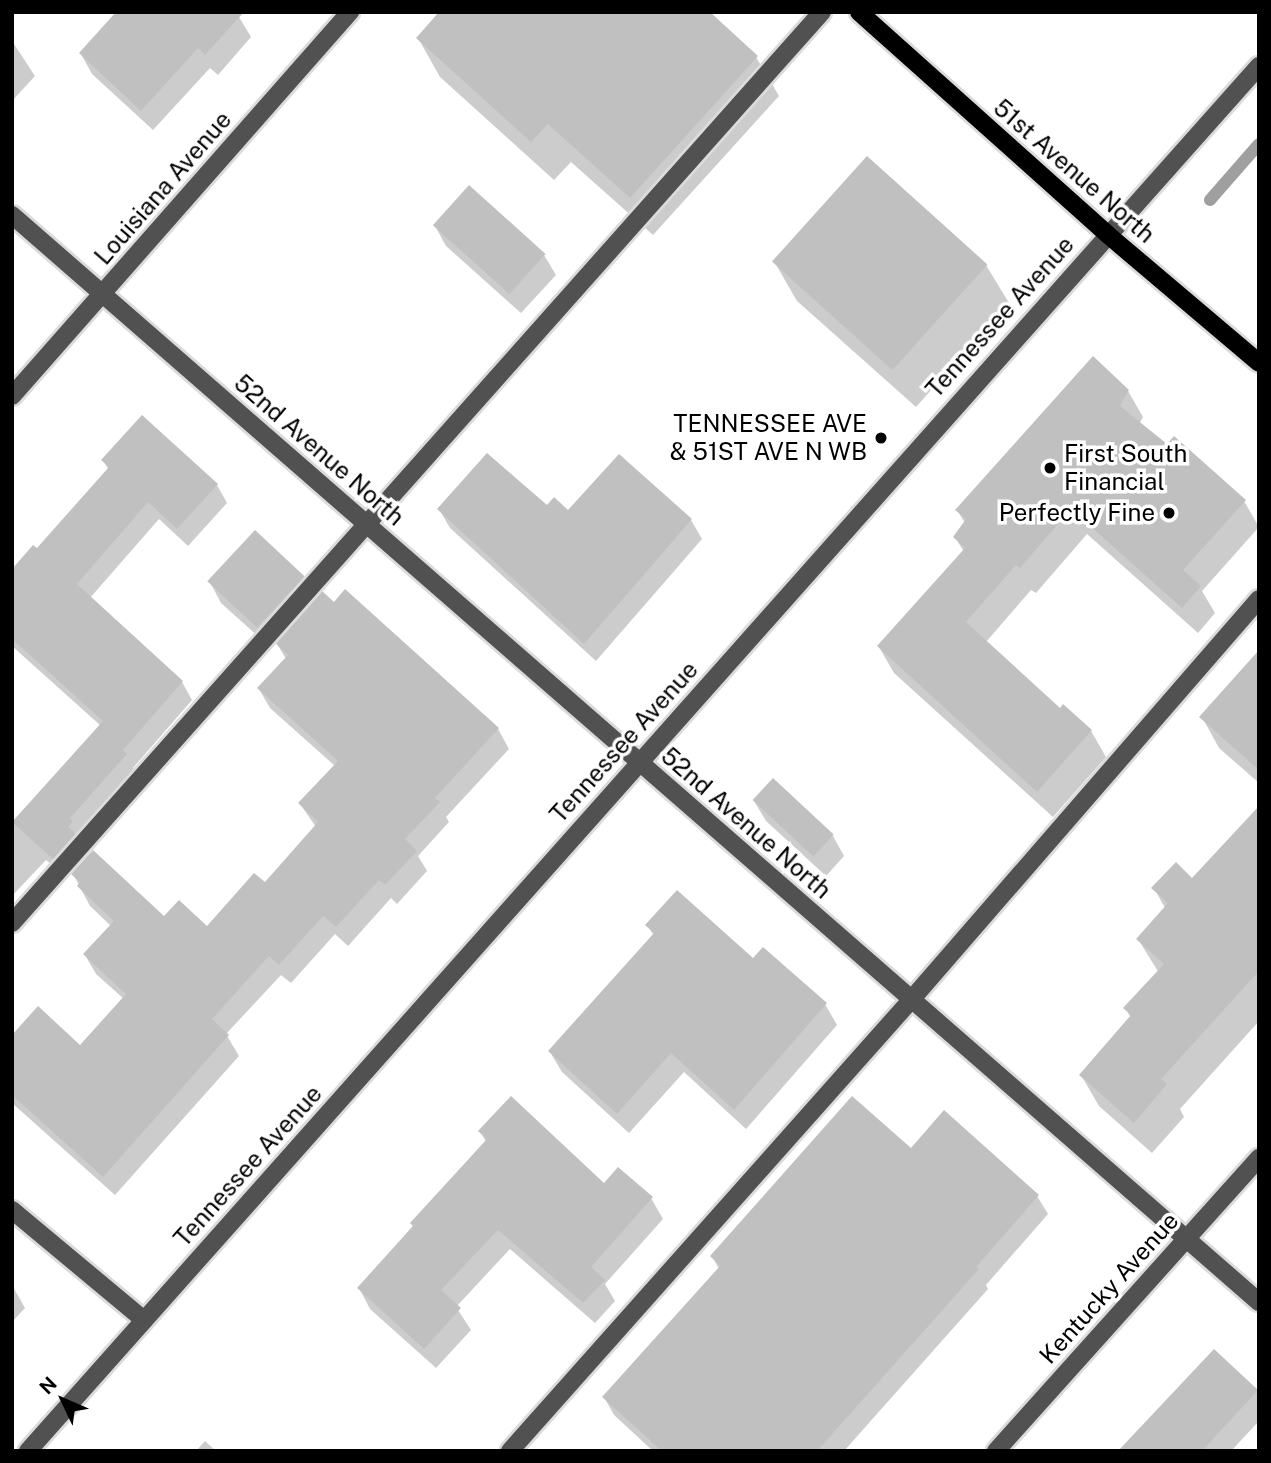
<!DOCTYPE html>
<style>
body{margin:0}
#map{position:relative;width:1271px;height:1463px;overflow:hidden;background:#fff;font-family:"Public Sans",sans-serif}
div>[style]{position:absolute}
.shadow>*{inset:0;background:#0003}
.stream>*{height:12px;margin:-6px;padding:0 6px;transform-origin:6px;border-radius:6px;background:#9f9f9f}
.building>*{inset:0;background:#c0c0c0;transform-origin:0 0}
.roads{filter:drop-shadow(2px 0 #dbdbdb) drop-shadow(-2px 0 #dbdbdb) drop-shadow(0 2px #dbdbdb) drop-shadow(0 -2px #dbdbdb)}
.minor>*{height:18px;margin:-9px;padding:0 9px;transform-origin:9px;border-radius:9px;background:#515151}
.major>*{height:18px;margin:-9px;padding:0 9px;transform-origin:9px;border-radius:9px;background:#000}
.dots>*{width:19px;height:19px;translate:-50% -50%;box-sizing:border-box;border:4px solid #fff;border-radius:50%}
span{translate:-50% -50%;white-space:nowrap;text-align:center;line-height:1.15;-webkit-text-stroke:7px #fff;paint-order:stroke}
.street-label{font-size:24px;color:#000}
.poi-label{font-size:24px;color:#000}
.right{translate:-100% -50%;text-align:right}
.left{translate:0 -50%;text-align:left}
.frame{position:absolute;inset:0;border:14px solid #000;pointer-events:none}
.north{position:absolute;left:28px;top:1365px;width:70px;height:70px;-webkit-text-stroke:5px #fff;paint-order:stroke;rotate:314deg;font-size:19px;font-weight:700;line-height:28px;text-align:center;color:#000}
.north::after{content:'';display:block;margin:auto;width:24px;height:32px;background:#000;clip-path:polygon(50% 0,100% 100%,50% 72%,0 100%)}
</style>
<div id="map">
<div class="shadow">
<i style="clip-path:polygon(239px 17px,251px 37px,218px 75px,210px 68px,153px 130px,92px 74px,81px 54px)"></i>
<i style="clip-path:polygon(418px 38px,756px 57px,779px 96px,653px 235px,571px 162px,554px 180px,440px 77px)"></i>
<i style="clip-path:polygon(12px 41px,35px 76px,12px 101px)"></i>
<i style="clip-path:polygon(435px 226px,544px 255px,556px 275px,521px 313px,446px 246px)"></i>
<i style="clip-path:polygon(775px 263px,986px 265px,1009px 303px,916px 407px,797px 301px)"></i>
<i style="clip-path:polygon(1128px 391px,1143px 417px,1139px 424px,1244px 501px,1259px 527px,1202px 591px,1215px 613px,1198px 633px,1087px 534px,1036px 593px,1031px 590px,986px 642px,1060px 711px,1091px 731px,1106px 757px,1053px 817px,894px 673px,879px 647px,964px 552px,955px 537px,965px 523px,957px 510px)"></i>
<i style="clip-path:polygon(103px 460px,217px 485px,227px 503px,188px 546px,159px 519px,90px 598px,182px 682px,192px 700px,133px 768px,137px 773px,65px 876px,46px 860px,12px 896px,12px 825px,101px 726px,12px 646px,12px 572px,37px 551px,108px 469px)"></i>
<i style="clip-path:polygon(547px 508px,569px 513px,691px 520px,702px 539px,596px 661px,450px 528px,439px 509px)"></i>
<i style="clip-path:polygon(304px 577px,317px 600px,498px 729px,509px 749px,446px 817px,449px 822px,418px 856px,427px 871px,397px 904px,391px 898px,348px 946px,335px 934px,291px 983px,281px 975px,226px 1034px,239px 1056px,115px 1195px,12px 1103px,12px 1037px,80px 1047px,124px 999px,96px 974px,85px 955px,111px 926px,90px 906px,73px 874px,164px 919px,208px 928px,265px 884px,316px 827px,300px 804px,335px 766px,270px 708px,259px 689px,286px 659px,276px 642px,271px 648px,221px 603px,210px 582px)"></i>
<i style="clip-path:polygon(1259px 653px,1259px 783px,1219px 748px,1202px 717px)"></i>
<i style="clip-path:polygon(773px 780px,833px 836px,844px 856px,826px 876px,766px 821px,754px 801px)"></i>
<i style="clip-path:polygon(1259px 808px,1259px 1021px,1180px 1109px,1184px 1117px,1152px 1153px,1099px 1106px,1081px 1075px,1131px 1018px,1125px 1008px,1159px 973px,1138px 939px,1165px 908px,1154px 888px,1193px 880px)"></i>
<i style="clip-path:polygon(648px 926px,753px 960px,825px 1004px,837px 1025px,746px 1129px,684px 1072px,629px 1133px,562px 1072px,550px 1052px,654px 936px)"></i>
<i style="clip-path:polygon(480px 1131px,604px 1185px,651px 1198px,663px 1219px,605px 1284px,615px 1301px,595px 1323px,510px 1249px,456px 1307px,471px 1330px,436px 1368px,370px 1309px,359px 1288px,486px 1142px)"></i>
<i style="clip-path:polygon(911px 1151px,1037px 1196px,1048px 1214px,986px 1285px,988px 1289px,844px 1451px,653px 1451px,614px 1415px,604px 1397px,719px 1269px,712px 1256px)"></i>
<i style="clip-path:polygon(12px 1285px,25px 1308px,12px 1322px)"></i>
<i style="clip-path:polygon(1257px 1391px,1259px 1421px,1231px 1451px,1133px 1451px)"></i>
<i style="clip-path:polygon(205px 1441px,216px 1451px,196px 1451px)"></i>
</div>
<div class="stream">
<i style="left:1210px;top:200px;width:74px;rotate:-48.8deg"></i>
</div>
<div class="building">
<i style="clip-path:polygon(116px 12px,244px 12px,205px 55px,198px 48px,141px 111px,79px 53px)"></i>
<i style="clip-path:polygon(439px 12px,710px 12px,758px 56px,630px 198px,548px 124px,531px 142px,416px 38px)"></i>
<i style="left:867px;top:156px;width:162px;height:142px;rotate:42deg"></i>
<i style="left:469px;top:185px;width:103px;height:54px;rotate:42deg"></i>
<i style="clip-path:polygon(1093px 356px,1129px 390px,1120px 406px,1167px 444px,1174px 436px,1246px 500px,1183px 570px,1201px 586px,1182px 608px,1071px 509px,1020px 568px,1016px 565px,966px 622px,1060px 708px,1063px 704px,1092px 730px,1037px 792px,877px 646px,965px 548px,953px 537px,966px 519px,955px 510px)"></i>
<i style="clip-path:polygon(142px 415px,218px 484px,177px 529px,148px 502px,77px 584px,183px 681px,123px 750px,127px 754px,70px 818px,73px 821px,68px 827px,76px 834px,53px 859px,12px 822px,103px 721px,12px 639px,12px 569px,33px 545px,37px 548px,109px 467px,101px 460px)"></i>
<i style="clip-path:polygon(487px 453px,547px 505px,554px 497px,568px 510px,619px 454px,692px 519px,584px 644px,437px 509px)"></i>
<i style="left:255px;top:530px;width:68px;height:70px;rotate:43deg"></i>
<i style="clip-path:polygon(345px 589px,499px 728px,435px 798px,440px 802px,405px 839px,417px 851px,385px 885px,379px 880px,336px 927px,323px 916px,279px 965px,269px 956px,212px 1019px,229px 1035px,103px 1177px,12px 1095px,12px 1035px,38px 1006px,80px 1045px,126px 994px,83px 954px,114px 921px,77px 886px,80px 882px,71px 874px,93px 850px,164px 916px,179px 900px,207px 926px,254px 873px,265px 882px,318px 822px,298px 803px,338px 761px,257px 688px,288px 655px,276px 644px,322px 591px,334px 602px)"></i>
<i style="clip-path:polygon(1259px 650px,1259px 770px,1199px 717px)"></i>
<i style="left:773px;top:778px;width:83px;height:30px;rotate:43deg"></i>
<i style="clip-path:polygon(1259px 806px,1259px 971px,1161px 1079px,1167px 1084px,1134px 1123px,1079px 1075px,1131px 1015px,1123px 1008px,1164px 964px,1136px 939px,1168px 903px,1151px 888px,1176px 862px,1192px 878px)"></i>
<i style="clip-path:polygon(677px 890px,753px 958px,763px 947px,827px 1003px,734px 1110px,671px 1053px,617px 1114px,548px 1051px,654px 933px,645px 925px)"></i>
<i style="clip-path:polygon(511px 1096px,604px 1183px,618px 1167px,653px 1197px,591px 1267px,605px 1280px,583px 1303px,498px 1230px,441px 1290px,461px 1308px,424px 1349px,357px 1288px,413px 1226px,410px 1223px,487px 1139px,478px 1131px)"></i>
<i style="clip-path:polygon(852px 1096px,911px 1148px,944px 1110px,1039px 1195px,976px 1267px,979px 1269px,817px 1451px,662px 1451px,602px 1397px,720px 1266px,710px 1256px)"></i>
<i style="clip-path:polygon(1214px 1349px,1258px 1390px,1202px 1451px,1118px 1451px)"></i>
</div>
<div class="roads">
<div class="minor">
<i style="left:12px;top:215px;width:1654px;rotate:41.08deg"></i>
<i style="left:12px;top:396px;width:512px;rotate:-48.65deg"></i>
<i style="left:12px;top:923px;width:1219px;rotate:-48.36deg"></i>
<i style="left:12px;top:1210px;width:172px;rotate:39.8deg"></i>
<i style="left:28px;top:1451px;width:1853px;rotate:-48.37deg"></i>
<i style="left:510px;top:1451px;width:603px;rotate:-48.36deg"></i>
<i style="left:911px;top:1000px;width:531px;rotate:-49.05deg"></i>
<i style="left:996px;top:1451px;width:394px;rotate:-48.1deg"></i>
</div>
<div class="major">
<i style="left:859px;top:12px;width:333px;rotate:41.8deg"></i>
<i style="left:1107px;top:234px;width:199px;rotate:40.3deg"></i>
</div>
</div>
<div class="dots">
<i style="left:881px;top:438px;background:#000"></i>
<i style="left:1050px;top:468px;background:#000"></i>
<i style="left:1169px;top:513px;background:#000"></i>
</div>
<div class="street-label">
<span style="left:1074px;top:171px;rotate:41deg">51st Avenue North</span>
<span style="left:163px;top:188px;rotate:-49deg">Louisiana Avenue</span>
<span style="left:1000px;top:317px;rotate:-48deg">Tennessee Avenue</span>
<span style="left:319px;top:450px;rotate:41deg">52nd Avenue North</span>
<span style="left:624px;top:742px;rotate:-48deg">Tennessee Avenue</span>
<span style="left:746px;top:823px;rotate:41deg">52nd Avenue North</span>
<span style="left:248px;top:1166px;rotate:-48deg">Tennessee Avenue</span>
<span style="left:1109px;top:1288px;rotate:-48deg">Kentucky Avenue</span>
</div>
<div class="poi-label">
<span class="right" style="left:867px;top:438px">TENNESSEE AVE<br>&amp; 51ST AVE N WB</span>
<span class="left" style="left:1064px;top:468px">First South<br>Financial</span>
<span class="right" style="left:1155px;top:513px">Perfectly Fine</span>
</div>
<div class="frame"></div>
<div class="north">N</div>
</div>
